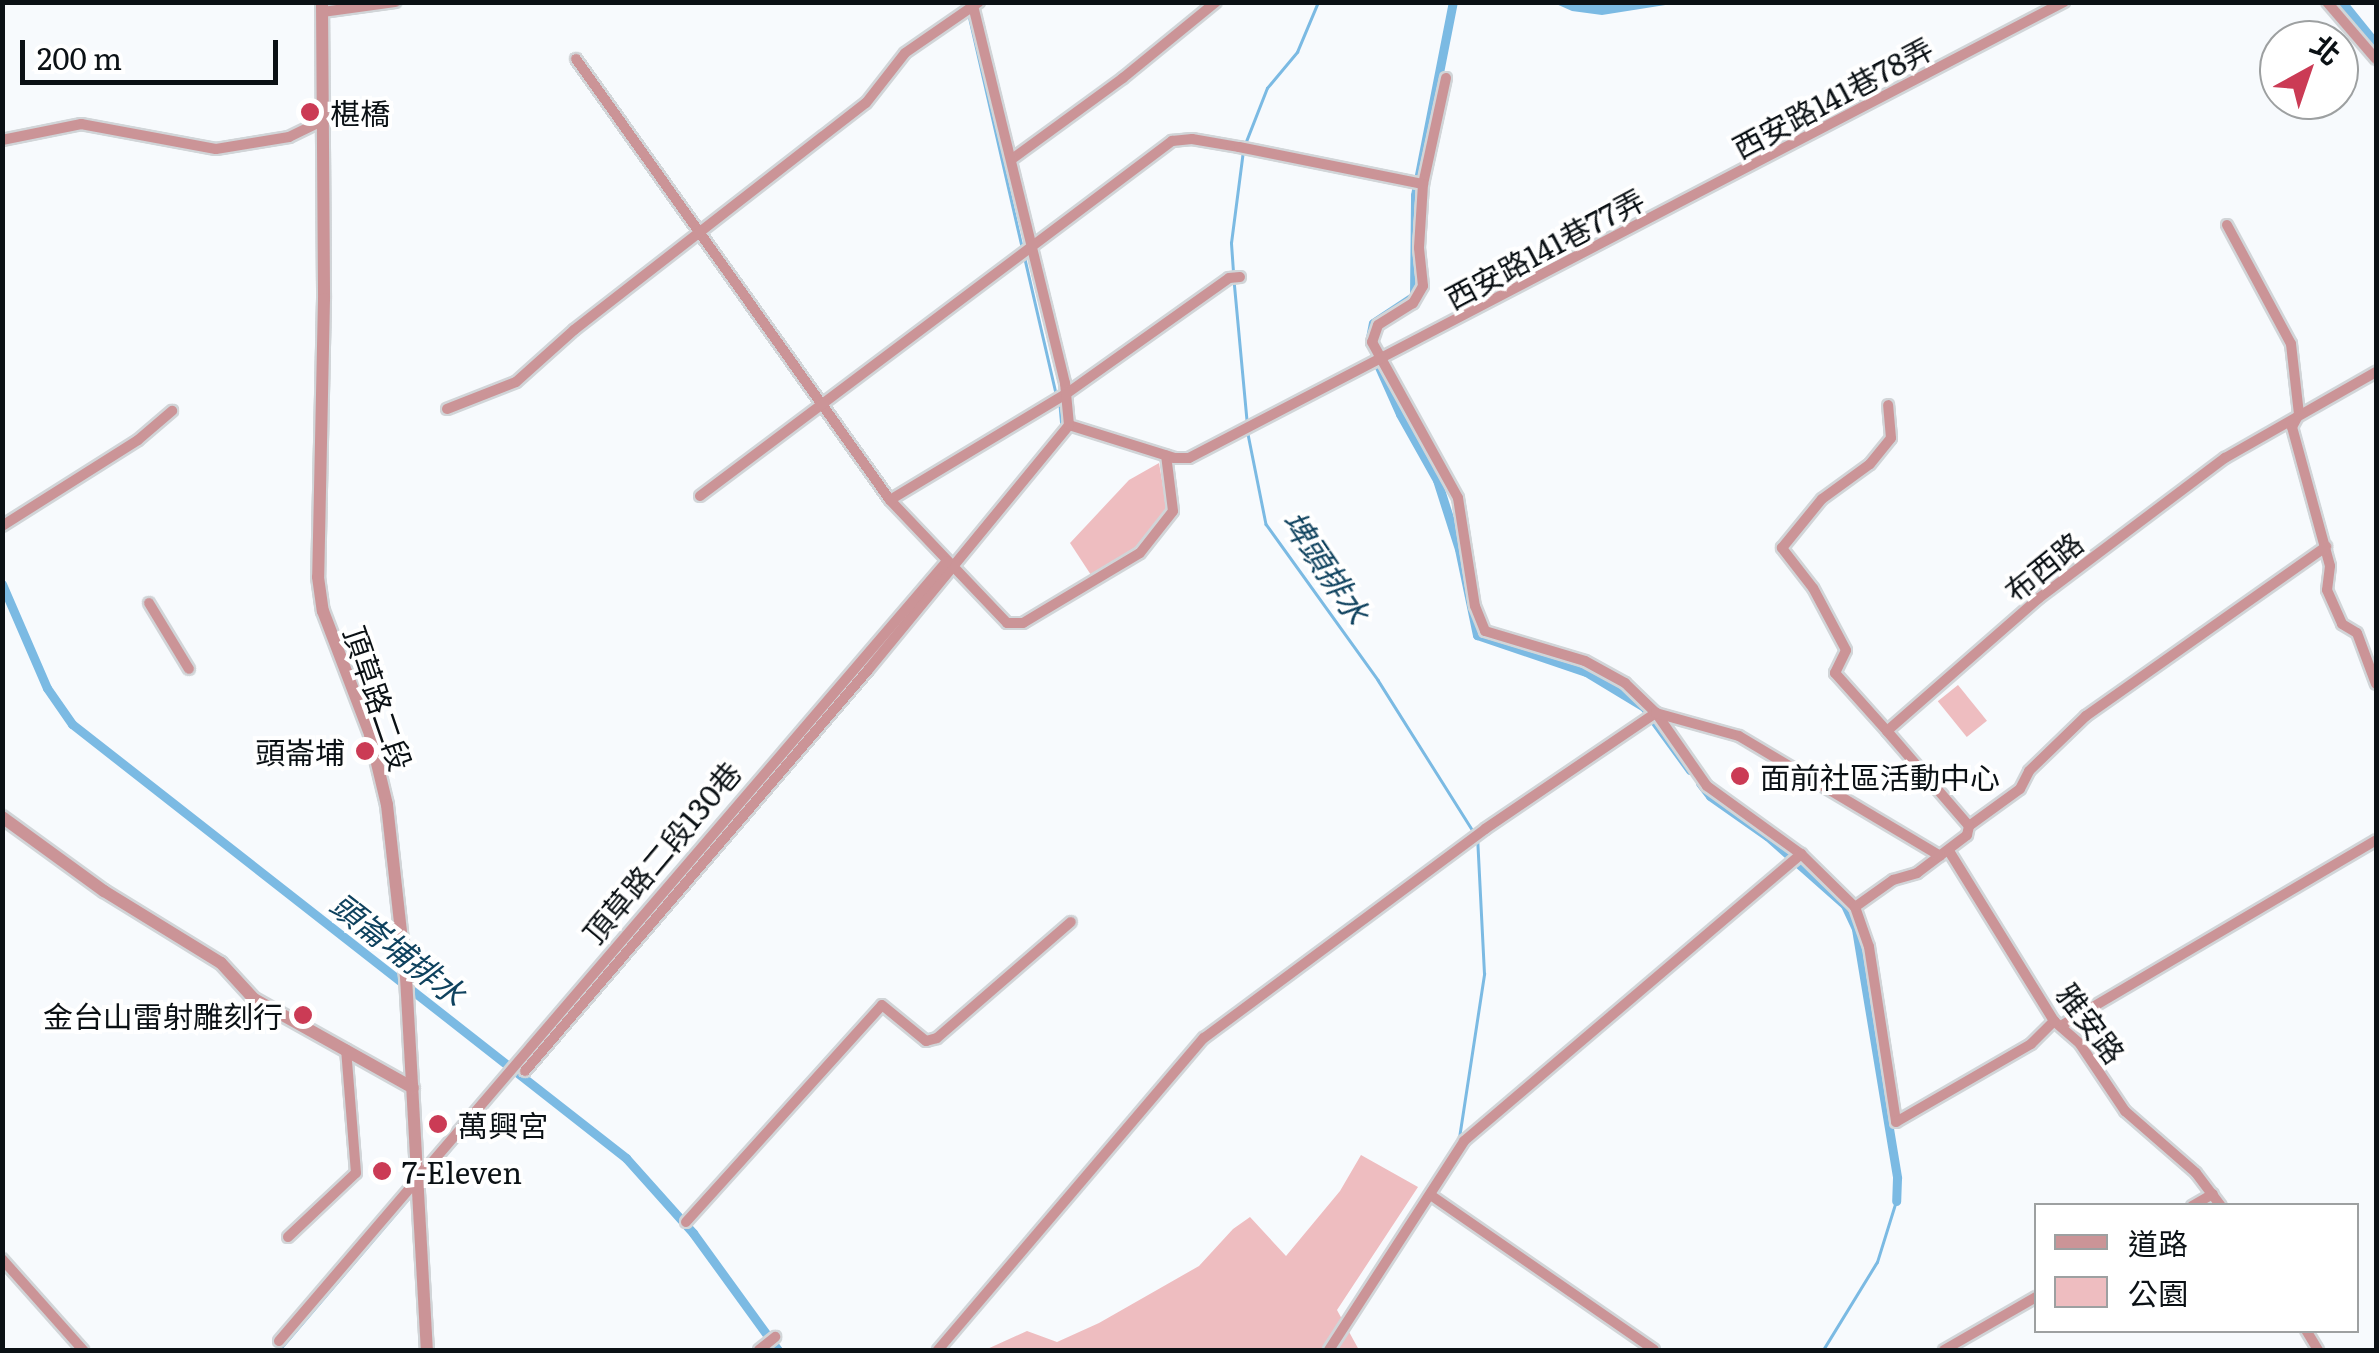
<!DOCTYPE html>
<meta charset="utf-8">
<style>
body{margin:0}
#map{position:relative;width:2379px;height:1353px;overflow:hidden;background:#f7fafd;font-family:Literata,"Noto Sans TC",serif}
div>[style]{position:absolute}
.green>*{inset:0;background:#eebdc0;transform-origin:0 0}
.water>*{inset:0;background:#7bbae3}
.stream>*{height:2.5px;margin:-1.25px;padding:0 1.25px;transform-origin:1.25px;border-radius:1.25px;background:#7bbae3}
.canal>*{height:9px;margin:-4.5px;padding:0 4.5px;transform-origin:4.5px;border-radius:4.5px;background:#7bbae3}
.roads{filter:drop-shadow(2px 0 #d1d5d8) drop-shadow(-2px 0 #d1d5d8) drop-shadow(0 2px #d1d5d8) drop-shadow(0 -2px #d1d5d8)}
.minor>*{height:10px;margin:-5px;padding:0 5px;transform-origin:5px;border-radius:5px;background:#cb9497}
.tertiary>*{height:12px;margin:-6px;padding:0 6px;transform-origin:6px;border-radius:6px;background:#cb9497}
.dots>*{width:28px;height:28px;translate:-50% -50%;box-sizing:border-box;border:5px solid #fff;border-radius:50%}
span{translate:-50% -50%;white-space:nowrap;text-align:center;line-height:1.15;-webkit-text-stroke:8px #fff;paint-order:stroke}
.street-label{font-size:30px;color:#0b1115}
.poi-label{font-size:30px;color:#0b1115}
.left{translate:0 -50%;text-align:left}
.right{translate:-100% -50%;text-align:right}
.water-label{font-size:32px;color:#0f425e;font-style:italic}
.frame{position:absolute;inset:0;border:5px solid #0b1115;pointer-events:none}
.legend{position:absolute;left:2034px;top:1203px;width:325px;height:130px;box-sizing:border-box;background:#fff;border:2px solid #9da0a1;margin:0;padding:12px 18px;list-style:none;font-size:30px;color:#0b1115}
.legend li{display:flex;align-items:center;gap:20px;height:50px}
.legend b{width:50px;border:2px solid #9da0a1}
.north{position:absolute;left:2259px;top:20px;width:100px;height:100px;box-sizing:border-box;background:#fff;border:2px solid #9da0a1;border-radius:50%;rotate:40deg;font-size:28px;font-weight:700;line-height:40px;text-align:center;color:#0b1115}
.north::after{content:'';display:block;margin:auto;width:35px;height:45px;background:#cb3b55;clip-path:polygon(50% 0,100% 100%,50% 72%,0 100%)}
.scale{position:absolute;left:20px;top:40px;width:258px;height:45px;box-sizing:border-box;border:5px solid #0b1115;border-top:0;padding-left:12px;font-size:30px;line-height:35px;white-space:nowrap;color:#0b1115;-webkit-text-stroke:8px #fff;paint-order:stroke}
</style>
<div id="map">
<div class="green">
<i style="clip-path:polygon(1159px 463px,1168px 515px,1146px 543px,1093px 578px,1070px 543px,1129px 480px)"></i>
<i style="left:1958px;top:685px;width:46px;height:26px;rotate:51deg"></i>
<i style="clip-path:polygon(1361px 1155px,1418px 1187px,1337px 1310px,1359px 1350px,985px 1350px,1027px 1331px,1057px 1342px,1099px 1323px,1199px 1266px,1233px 1229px,1250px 1217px,1286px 1256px,1340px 1191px)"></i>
</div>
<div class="water">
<i style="clip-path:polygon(1554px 3px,1678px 3px,1602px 15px,1572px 11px)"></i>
</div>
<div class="stream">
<i style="left:969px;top:15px;width:238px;rotate:77.1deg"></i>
<i style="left:1245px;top:144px;width:60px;rotate:-68.6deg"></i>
<i style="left:1267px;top:88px;width:47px;rotate:-50.2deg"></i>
<i style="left:1297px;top:52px;width:54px;rotate:-67.2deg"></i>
<i style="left:1025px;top:259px;width:138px;rotate:77deg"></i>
<i style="left:1233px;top:272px;width:29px;rotate:-94deg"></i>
<i style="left:1231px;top:243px;width:93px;rotate:-82.6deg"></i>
<i style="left:1234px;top:280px;width:142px;rotate:84.7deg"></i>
<i style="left:1060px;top:405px;width:22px;rotate:85deg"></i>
<i style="left:1248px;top:434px;width:92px;rotate:78.7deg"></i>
<i style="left:1266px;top:524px;width:192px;rotate:54.3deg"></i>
<i style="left:1378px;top:680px;width:178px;rotate:57.8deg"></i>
<i style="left:950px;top:561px;width:23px;rotate:-49deg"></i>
<i style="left:1459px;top:1138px;width:166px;rotate:-81.3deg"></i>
<i style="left:1484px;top:974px;width:136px;rotate:-92.9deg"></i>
<i style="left:422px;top:1182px;width:253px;rotate:-49.5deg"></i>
<i style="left:279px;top:1350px;width:208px;rotate:-49.5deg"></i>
<i style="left:1823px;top:1350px;width:103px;rotate:-58.5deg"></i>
<i style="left:1877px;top:1262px;width:64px;rotate:-72.7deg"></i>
</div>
<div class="canal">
<i style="left:2342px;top:2px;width:54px;rotate:51deg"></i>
<i style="left:1369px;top:343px;width:20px;rotate:-79deg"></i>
<i style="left:1373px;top:323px;width:49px;rotate:-33.4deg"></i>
<i style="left:1414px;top:296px;width:101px;rotate:-89.4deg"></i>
<i style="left:1415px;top:195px;width:197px;rotate:-78.9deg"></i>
<i style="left:1375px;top:358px;width:61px;rotate:65.9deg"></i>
<i style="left:1400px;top:414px;width:76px;rotate:60.7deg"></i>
<i style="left:1437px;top:480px;width:72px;rotate:72.3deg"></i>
<i style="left:1459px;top:549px;width:88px;rotate:78.2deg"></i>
<i style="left:1477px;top:635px;width:115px;rotate:18.7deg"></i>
<i style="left:1586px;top:672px;width:68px;rotate:31.1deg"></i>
<i style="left:1644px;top:707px;width:78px;rotate:53.9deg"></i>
<i style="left:2px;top:584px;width:113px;rotate:66.6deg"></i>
<i style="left:47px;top:688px;width:44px;rotate:55.2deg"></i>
<i style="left:72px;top:724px;width:704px;rotate:38.07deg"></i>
<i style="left:626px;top:1158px;width:101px;rotate:48.2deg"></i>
<i style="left:693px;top:1233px;width:145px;rotate:54deg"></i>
<i style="left:1700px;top:783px;width:16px;rotate:52deg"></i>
<i style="left:1710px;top:796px;width:70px;rotate:35.1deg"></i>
<i style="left:1767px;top:836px;width:104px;rotate:41.5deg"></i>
<i style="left:1845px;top:905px;width:26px;rotate:65deg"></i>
<i style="left:1856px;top:929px;width:252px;rotate:80.6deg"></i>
<i style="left:1897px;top:1178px;width:23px;rotate:92deg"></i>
</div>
<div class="roads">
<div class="minor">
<i style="left:2327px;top:2px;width:75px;rotate:49.3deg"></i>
<i style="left:322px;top:12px;width:74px;rotate:-7.8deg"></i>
<i style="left:576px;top:59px;width:541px;rotate:54.55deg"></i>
<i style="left:890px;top:500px;width:170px;rotate:46.4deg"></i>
<i style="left:1007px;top:623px;width:16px"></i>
<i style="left:1023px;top:623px;width:136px;rotate:-30.9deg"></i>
<i style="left:1140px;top:553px;width:53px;rotate:-51.8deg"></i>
<i style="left:1173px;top:511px;width:56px;rotate:-97.1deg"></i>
<i style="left:1446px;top:78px;width:108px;rotate:102.2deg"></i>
<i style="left:1423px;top:184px;width:64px;rotate:93.6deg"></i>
<i style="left:1419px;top:248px;width:38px;rotate:84deg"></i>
<i style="left:1423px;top:286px;width:20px;rotate:120deg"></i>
<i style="left:1413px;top:303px;width:41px;rotate:147.8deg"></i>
<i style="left:1378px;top:325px;width:18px;rotate:109deg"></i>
<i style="left:1372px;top:342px;width:178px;rotate:61.1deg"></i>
<i style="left:1458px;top:498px;width:109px;rotate:81.1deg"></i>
<i style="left:1475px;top:606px;width:27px;rotate:68deg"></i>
<i style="left:1485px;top:631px;width:104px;rotate:16.7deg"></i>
<i style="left:1585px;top:661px;width:46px;rotate:28.8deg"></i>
<i style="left:1625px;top:683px;width:43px;rotate:44.1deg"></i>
<i style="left:1656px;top:713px;width:89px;rotate:55.1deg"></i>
<i style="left:1707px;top:786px;width:116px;rotate:35.9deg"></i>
<i style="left:1801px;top:854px;width:76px;rotate:44.5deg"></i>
<i style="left:1855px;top:907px;width:42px;rotate:70.7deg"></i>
<i style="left:1869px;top:947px;width:177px;rotate:81.2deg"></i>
<i style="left:1896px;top:1122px;width:156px;rotate:-30deg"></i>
<i style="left:2031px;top:1044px;width:33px;rotate:-45deg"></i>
<i style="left:2px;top:140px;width:81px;rotate:-11.4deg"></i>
<i style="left:81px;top:124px;width:137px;rotate:10.5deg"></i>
<i style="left:216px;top:149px;width:74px;rotate:-9.3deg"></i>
<i style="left:289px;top:137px;width:37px;rotate:-26deg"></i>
<i style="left:1012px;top:159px;width:137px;rotate:-36.1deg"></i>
<i style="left:1123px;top:78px;width:120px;rotate:-39.3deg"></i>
<i style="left:2227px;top:225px;width:135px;rotate:61.7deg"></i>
<i style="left:2291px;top:344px;width:70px;rotate:83.5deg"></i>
<i style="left:2299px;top:414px;width:15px;rotate:118deg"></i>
<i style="left:2292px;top:427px;width:144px;rotate:74.7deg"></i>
<i style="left:2330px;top:566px;width:24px;rotate:97deg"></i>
<i style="left:2327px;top:590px;width:37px;rotate:66deg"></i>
<i style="left:2342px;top:624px;width:17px;rotate:31deg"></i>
<i style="left:2357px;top:633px;width:54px;rotate:69.6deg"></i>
<i style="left:447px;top:409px;width:74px;rotate:-21.4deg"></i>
<i style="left:516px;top:382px;width:78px;rotate:-41.9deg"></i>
<i style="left:574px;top:330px;width:370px;rotate:-37.9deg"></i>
<i style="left:866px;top:103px;width:63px;rotate:-52deg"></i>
<i style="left:905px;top:53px;width:90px;rotate:-34.6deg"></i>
<i style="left:1069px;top:425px;width:110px;rotate:17.4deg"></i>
<i style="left:1174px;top:458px;width:15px"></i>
<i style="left:1189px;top:458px;width:987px;rotate:-27.53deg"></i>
<i style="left:700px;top:496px;width:591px;rotate:-36.95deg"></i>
<i style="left:1172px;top:141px;width:20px;rotate:-6deg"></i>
<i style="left:1192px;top:139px;width:48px;rotate:9.7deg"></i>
<i style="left:1239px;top:147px;width:188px;rotate:11.4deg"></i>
<i style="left:890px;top:500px;width:205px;rotate:-31.1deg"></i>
<i style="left:1066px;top:394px;width:200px;rotate:-35.4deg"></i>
<i style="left:1229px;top:278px;width:11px;rotate:-5deg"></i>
<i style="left:2px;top:526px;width:161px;rotate:-32.3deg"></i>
<i style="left:138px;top:440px;width:45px;rotate:-40.5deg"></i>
<i style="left:149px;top:603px;width:77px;rotate:58.8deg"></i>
<i style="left:1887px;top:731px;width:78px;rotate:-131.9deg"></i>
<i style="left:1835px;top:673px;width:25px;rotate:-64deg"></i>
<i style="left:1846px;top:650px;width:70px;rotate:-118deg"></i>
<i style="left:1813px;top:588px;width:51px;rotate:-127.8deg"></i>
<i style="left:1782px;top:548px;width:63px;rotate:-50.8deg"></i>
<i style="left:1822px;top:499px;width:59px;rotate:-36.1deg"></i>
<i style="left:1870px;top:464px;width:33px;rotate:-51deg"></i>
<i style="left:1891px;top:438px;width:33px;rotate:-95deg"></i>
<i style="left:1969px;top:826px;width:63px;rotate:-36deg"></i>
<i style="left:2020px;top:789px;width:20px;rotate:-63deg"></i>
<i style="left:2029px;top:771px;width:79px;rotate:-44deg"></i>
<i style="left:2086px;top:716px;width:294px;rotate:-35.2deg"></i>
<i style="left:1949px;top:851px;width:200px;rotate:58.3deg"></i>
<i style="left:2054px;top:1021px;width:35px;rotate:41deg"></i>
<i style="left:2080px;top:1044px;width:81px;rotate:56.1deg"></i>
<i style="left:2125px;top:1111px;width:94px;rotate:41.1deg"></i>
<i style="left:2196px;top:1173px;width:41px;rotate:52.9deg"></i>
<i style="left:1855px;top:907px;width:47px;rotate:-35.4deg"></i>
<i style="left:1893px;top:880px;width:25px;rotate:-16deg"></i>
<i style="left:1917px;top:873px;width:63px;rotate:-37.2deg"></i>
<i style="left:1967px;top:835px;width:9px;rotate:-77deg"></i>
<i style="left:1969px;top:826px;width:125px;rotate:-130.8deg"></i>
<i style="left:1887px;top:731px;width:202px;rotate:-41.2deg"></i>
<i style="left:2039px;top:598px;width:233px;rotate:-37deg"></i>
<i style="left:2225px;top:458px;width:174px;rotate:-29.7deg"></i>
<i style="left:2064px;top:1024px;width:362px;rotate:-30.5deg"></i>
<i style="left:525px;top:1071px;width:528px;rotate:-49.46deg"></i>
<i style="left:868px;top:670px;width:317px;rotate:-50.6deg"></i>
<i style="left:1069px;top:425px;width:42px;rotate:-95.4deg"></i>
<i style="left:1065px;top:383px;width:392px;rotate:-103.7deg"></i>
<i style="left:1432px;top:1196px;width:270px;rotate:34.7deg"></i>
<i style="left:2192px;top:1206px;width:24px;rotate:-30deg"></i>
<i style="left:686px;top:1222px;width:292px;rotate:-47.9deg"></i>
<i style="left:882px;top:1005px;width:57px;rotate:39.3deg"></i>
<i style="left:926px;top:1041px;width:11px;rotate:-15deg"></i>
<i style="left:937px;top:1038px;width:177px;rotate:-40.9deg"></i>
<i style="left:288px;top:1237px;width:93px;rotate:-43.3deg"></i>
<i style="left:356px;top:1173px;width:124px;rotate:-94.6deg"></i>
<i style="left:2px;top:1259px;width:122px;rotate:48.3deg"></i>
<i style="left:2306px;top:1330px;width:23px;rotate:59deg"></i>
<i style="left:279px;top:1341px;width:1027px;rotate:-49.42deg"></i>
<i style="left:759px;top:1350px;width:21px;rotate:-39deg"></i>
<i style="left:938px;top:1350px;width:410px;rotate:-49.6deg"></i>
<i style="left:1204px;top:1038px;width:350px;rotate:-36.6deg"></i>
<i style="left:1485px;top:829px;width:207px;rotate:-34.2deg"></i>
<i style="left:1656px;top:713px;width:86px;rotate:15.5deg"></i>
<i style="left:1739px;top:736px;width:234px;rotate:30.8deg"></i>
<i style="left:1329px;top:1350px;width:249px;rotate:-57.1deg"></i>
<i style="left:1464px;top:1141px;width:443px;rotate:-40.4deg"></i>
<i style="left:1944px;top:1350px;width:106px;rotate:-29.9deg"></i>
</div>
<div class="tertiary">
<i style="left:322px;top:2px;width:297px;rotate:89.6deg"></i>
<i style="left:324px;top:299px;width:278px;rotate:91.2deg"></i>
<i style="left:318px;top:577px;width:34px;rotate:82deg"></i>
<i style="left:323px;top:611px;width:132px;rotate:69.1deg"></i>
<i style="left:370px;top:734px;width:73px;rotate:76.5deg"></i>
<i style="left:387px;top:805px;width:173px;rotate:83.7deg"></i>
<i style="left:406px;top:977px;width:374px;rotate:86.8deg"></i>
<i style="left:2px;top:817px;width:126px;rotate:36deg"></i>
<i style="left:104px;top:891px;width:137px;rotate:31.6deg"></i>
<i style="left:221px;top:963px;width:49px;rotate:47.5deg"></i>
<i style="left:254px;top:999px;width:182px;rotate:29.2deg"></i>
</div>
</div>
<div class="dots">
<i style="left:310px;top:112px;background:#cb3b55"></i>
<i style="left:365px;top:751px;background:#cb3b55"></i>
<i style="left:1740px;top:776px;background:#cb3b55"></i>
<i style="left:303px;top:1015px;background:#cb3b55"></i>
<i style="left:438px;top:1124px;background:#cb3b55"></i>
<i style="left:382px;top:1171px;background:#cb3b55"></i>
</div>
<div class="street-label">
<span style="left:1832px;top:97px;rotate:-28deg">西安路141巷78弄</span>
<span style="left:1544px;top:248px;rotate:-28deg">西安路141巷77弄</span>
<span style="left:2043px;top:566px;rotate:-39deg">布西路</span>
<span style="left:379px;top:698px;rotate:71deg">頂草路二段</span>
<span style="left:661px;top:852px;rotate:-50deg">頂草路二段130巷</span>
<span style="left:2092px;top:1023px;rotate:53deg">雅安路</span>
</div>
<div class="poi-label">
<span class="left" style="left:330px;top:112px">椹橋</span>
<span class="right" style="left:345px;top:751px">頭崙埔</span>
<span class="left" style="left:1760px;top:776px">面前社區活動中心</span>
<span class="right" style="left:283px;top:1015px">金台山雷射雕刻行</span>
<span class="left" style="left:458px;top:1124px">萬興宮</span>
<span class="left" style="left:402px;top:1171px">7-Eleven</span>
</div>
<div class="water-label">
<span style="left:1327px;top:566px;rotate:56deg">埤頭排水</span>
<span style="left:399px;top:948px;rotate:38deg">頭崙埔排水</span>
</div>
<div class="frame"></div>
<ul class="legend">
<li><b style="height:12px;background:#cb9497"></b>道路</li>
<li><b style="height:28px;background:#eebdc0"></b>公園</li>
</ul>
<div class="north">北</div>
<div class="scale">200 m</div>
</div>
